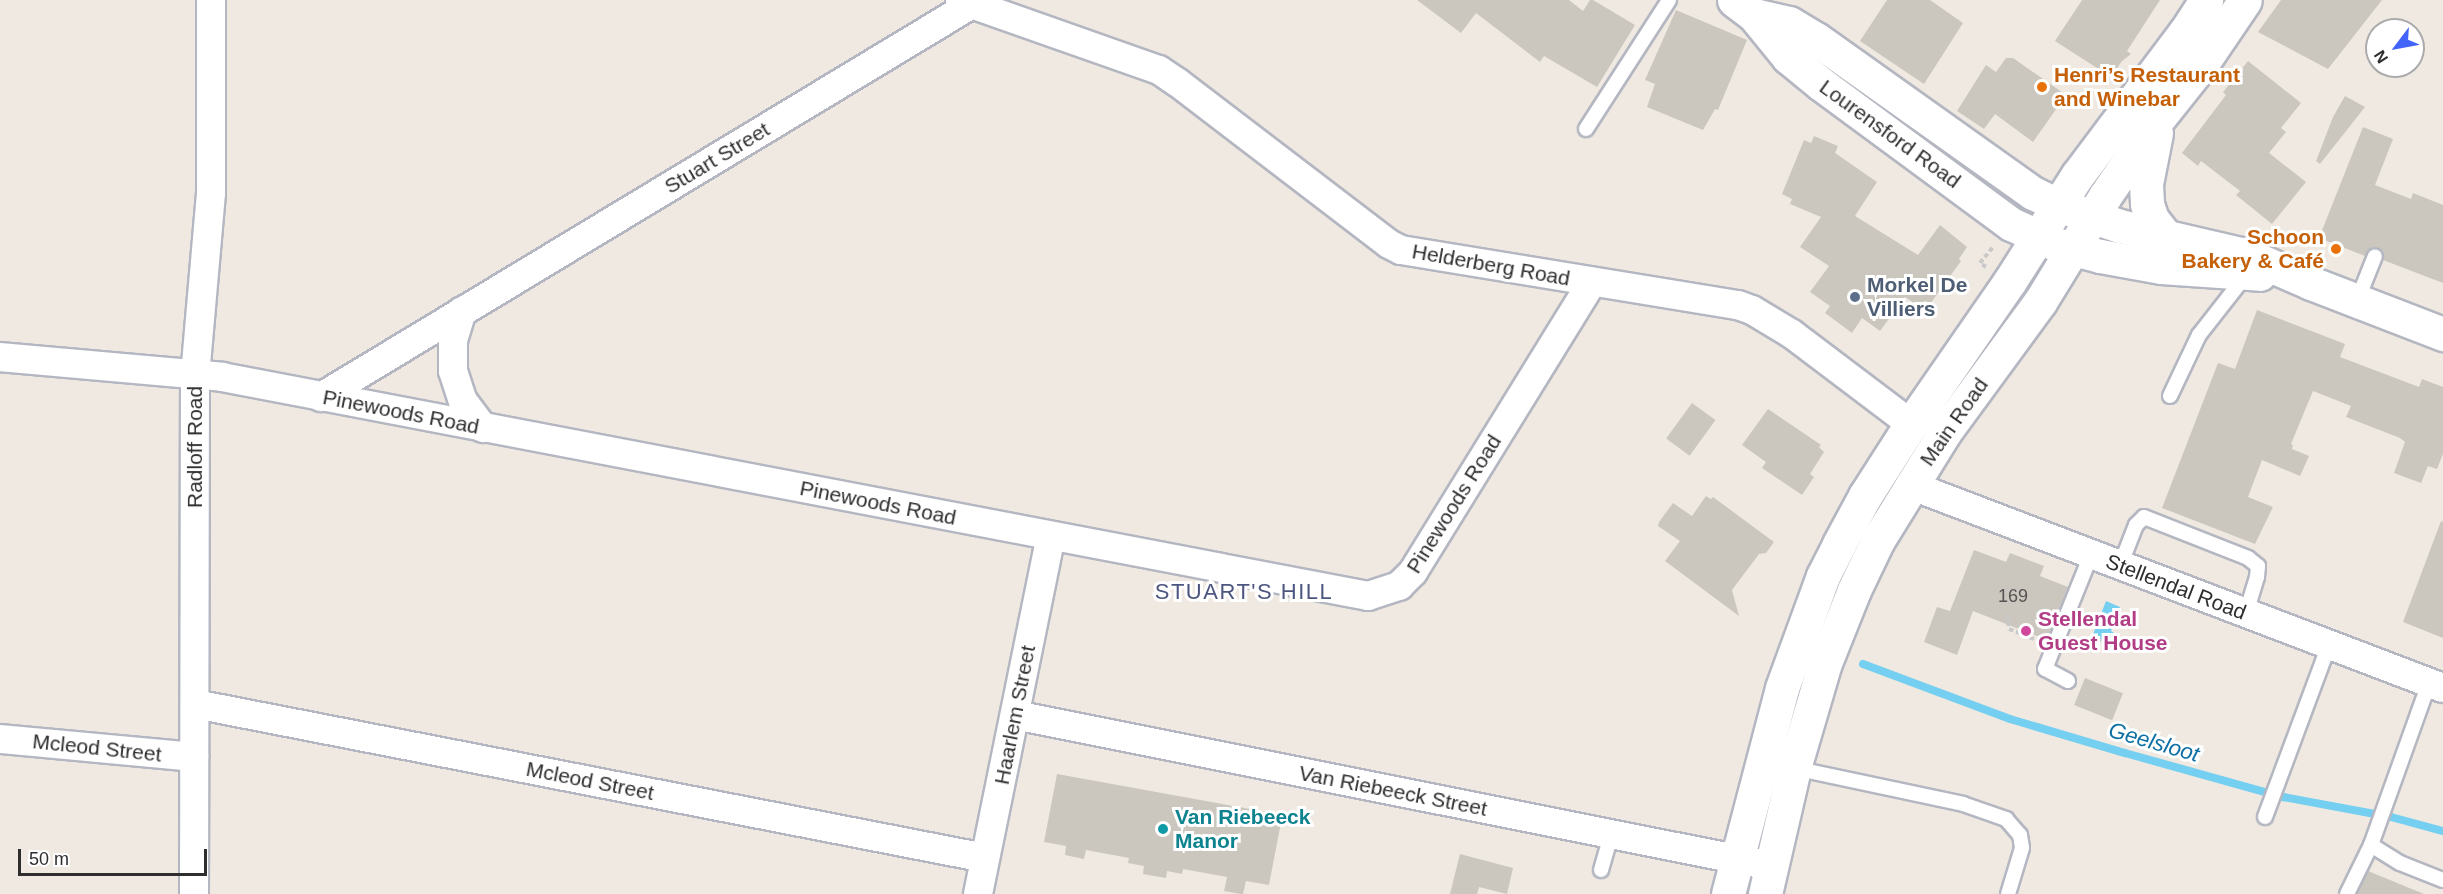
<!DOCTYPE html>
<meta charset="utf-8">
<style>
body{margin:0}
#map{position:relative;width:2443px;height:894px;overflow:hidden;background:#efe9e1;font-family:Arial,sans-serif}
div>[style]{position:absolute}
.water>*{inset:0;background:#75cff0}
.stream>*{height:8px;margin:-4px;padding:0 4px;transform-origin:4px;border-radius:4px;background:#75cff0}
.building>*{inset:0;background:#cbc7bf;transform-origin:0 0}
.path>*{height:4px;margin-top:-2px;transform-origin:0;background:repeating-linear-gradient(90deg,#c9c9c9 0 4.5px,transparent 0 7.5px)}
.roads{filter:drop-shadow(2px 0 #b4b7c1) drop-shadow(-2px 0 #b4b7c1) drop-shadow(0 2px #b4b7c1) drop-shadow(0 -2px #b4b7c1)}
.lane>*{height:14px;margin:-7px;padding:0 7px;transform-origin:7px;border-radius:7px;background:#fff}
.street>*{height:28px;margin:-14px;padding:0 14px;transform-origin:14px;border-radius:14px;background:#fff}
.secondary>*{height:33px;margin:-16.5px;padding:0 16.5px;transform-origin:16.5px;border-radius:16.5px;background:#fff}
.dots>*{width:16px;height:16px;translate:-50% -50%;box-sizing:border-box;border:3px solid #fff;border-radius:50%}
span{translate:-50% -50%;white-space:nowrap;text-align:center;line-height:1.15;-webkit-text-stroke:6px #fff;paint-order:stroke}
.number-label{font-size:18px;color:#555452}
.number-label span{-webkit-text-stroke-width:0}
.food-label{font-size:21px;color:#c56008;font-weight:700}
.left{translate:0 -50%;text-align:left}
.right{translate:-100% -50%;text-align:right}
.street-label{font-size:21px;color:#2e2e2e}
.service-label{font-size:21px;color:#4e5e75;font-weight:700}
.hotel-label{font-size:21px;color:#b23c85;font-weight:700}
.culture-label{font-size:21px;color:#0d838f;font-weight:700}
.neighbourhood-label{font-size:22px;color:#4d5680;letter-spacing:1.5px}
.water-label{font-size:22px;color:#0d6fa3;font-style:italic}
.north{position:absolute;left:2365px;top:18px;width:60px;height:60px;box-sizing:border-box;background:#fff;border:2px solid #ababab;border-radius:50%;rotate:238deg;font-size:16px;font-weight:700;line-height:24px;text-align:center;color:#2e2e2e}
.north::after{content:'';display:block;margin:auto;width:21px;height:27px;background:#4264fb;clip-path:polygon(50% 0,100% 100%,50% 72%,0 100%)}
.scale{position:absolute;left:18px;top:849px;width:189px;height:27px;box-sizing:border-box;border:3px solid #2e2e2e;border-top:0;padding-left:8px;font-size:18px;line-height:21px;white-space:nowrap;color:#2e2e2e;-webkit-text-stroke:4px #fff;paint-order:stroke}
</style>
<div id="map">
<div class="water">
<i style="clip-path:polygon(2106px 601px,2120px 607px,2111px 631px,2116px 634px,2112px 645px,2092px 637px)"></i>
</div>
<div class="stream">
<i style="left:1863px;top:664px;width:157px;rotate:20.5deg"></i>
<i style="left:2010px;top:719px;width:120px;rotate:16.5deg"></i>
<i style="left:2125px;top:753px;width:164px;rotate:15.6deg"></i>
<i style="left:2283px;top:797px;width:110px;rotate:10.5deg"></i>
<i style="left:2391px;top:817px;width:54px;rotate:15.1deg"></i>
</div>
<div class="building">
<i style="clip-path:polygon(1417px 0,1569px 0,1583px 11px,1590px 0,1593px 0,1635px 25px,1597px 87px,1544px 56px,1540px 62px,1476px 13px,1461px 33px)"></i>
<i style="clip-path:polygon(1887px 0,1930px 0,1963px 23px,1924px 84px,1860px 41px)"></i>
<i style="clip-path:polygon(2082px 0,2160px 0,2127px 51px,2131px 54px,2122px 61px,2111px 77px,2055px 41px)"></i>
<i style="clip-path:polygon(2281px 0,2382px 0,2328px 69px,2258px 32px)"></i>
<i style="clip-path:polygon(1676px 10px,1747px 40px,1718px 110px,1715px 109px,1703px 130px,1647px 107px,1655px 84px,1645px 80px)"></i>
<i style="clip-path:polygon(2006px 58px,2013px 58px,2066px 95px,2033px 142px,1995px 114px,1984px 129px,1957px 111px,1986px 65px,1996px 72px)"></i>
<i style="clip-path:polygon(2248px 61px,2301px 103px,2281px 128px,2286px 132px,2269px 153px,2306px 182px,2272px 224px,2236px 195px,2240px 191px,2201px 161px,2198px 166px,2182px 153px,2226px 95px,2223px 92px)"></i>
<i style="clip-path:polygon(2345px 96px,2365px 107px,2320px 164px,2316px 161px,2333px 117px)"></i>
<i style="clip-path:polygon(2363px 127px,2393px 139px,2375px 185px,2411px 199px,2413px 193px,2443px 205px,2443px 283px,2383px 260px,2382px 251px,2378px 248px,2370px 249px,2365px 256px,2319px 238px)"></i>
<i style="clip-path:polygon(1814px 136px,1838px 146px,1835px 153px,1877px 182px,1855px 216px,1918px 255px,1940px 225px,1967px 247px,1959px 259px,1961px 261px,1925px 311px,1905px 297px,1880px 331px,1862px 318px,1852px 333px,1825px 313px,1830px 306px,1810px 292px,1829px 266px,1800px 247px,1821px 217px,1790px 204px,1792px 199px,1782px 194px,1804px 140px,1811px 143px)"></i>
<i style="clip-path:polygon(2257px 310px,2345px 344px,2340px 357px,2419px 387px,2422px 379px,2443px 387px,2443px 454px,2437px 469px,2428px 466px,2421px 483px,2394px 473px,2405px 442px,2400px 438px,2346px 417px,2351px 406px,2313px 391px,2291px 444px,2293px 445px,2292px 449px,2309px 456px,2300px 476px,2262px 460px,2248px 497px,2273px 507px,2255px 544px,2162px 508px,2218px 363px,2235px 369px)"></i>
<i style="left:1692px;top:403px;width:29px;height:44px;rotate:36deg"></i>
<i style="clip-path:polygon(1768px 409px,1821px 445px,1819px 447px,1824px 452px,1810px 474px,1814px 477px,1802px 495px,1762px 468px,1766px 462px,1742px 445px)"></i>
<i style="clip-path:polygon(1706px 496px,1711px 499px,1713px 497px,1774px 542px,1766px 553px,1759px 554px,1732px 590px,1739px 616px,1665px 561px,1680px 541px,1658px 526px,1659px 522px,1673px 503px,1692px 516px)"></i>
<i style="clip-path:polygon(2441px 521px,2443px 522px,2443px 638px,2403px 622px)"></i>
<i style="clip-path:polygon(1974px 550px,2006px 562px,2010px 553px,2044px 566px,2040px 576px,2068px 587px,2047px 640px,1973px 611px,1957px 655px,1924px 642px,1937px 607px,1950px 611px)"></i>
<i style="left:2085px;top:678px;width:41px;height:29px;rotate:22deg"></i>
<i style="clip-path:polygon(1057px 774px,1278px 814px,1277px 816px,1282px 817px,1269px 885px,1246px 881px,1243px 894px,1241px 894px,1224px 891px,1227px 877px,1183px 869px,1182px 874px,1167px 871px,1166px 878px,1143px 874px,1144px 866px,1128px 863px,1129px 858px,1086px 850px,1084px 859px,1065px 855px,1066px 846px,1044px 842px)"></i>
<i style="clip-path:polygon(1460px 854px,1513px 868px,1507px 894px,1479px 887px,1477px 894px,1450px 894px)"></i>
<i style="clip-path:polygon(2368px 871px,2424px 894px,2357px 894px)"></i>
</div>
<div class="path">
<i style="left:1986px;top:267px;width:7px;rotate:-146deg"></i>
<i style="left:1980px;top:263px;width:22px;rotate:-51deg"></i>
<i style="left:2007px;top:614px;width:15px;rotate:82deg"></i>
<i style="left:2009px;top:629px;width:29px;rotate:22deg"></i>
<i style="left:2075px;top:644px;width:27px;rotate:-8deg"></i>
</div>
<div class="roads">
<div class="lane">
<i style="left:1586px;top:129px;width:153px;rotate:-57.2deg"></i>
<i style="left:2357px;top:301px;width:48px;rotate:-68.2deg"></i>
<i style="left:2170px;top:396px;width:68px;rotate:-64.6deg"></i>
<i style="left:2199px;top:335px;width:76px;rotate:-51.9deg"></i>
<i style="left:2120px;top:566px;width:44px;rotate:-68.7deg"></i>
<i style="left:2136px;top:525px;width:11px;rotate:-45deg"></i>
<i style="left:2144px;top:517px;width:112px;rotate:21.5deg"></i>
<i style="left:2248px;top:558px;width:13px;rotate:39deg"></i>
<i style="left:2258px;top:566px;width:11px;rotate:95deg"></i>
<i style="left:2257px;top:577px;width:38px;rotate:107deg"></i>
<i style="left:2068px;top:681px;width:26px;rotate:-152deg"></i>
<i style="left:2045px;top:669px;width:123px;rotate:-68deg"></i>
<i style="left:1794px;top:768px;width:173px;rotate:12deg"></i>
<i style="left:1963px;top:804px;width:46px;rotate:19.2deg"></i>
<i style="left:2006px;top:819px;width:21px;rotate:49deg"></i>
<i style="left:2020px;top:835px;width:13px;rotate:81deg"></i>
<i style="left:2022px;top:848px;width:48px;rotate:106.9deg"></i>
<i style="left:2265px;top:817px;width:184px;rotate:-69.6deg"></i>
<i style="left:2371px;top:845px;width:34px;rotate:32deg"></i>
<i style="left:2400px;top:863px;width:46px;rotate:21.6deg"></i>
<i style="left:1601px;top:870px;width:37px;rotate:-74deg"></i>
<i style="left:2347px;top:894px;width:55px;rotate:-63.9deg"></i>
<i style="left:2371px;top:845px;width:172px;rotate:-70.3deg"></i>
</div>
<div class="street">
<i style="left:960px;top:0;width:211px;rotate:19.4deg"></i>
<i style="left:1159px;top:70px;width:22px;rotate:34deg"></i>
<i style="left:1177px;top:82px;width:267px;rotate:37.4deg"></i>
<i style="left:1389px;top:244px;width:13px;rotate:27deg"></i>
<i style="left:1401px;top:250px;width:341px;rotate:9.3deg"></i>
<i style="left:1738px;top:305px;width:15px;rotate:20deg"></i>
<i style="left:1752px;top:310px;width:47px;rotate:31deg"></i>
<i style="left:1792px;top:334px;width:149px;rotate:37.1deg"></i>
<i style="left:462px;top:311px;width:30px;rotate:107deg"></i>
<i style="left:453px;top:340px;width:31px;rotate:90deg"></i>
<i style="left:453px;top:371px;width:32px;rotate:72deg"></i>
<i style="left:463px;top:401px;width:34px;rotate:53deg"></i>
<i style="left:0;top:357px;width:223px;rotate:5.1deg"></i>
<i style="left:222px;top:377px;width:1167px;rotate:10.82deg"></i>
<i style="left:1368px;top:596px;width:33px;rotate:-18deg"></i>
<i style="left:1399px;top:586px;width:20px;rotate:-45deg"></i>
<i style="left:1413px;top:572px;width:341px;rotate:-58.3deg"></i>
<i style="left:321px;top:397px;width:760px;rotate:-31.12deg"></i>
<i style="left:1910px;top:485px;width:570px;rotate:20.85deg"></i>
<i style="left:195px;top:704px;width:805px;rotate:11.03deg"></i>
<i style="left:1015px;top:715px;width:771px;rotate:11.3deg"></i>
<i style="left:0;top:739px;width:195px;rotate:5.3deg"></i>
<i style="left:194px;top:894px;width:518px;rotate:-89.89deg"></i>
<i style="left:195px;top:376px;width:184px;rotate:-85deg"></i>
<i style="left:211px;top:193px;width:193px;rotate:-90deg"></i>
<i style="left:978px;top:894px;width:365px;rotate:-78.5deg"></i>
</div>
<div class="secondary">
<i style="left:1734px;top:0;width:25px;rotate:37deg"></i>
<i style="left:1754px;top:15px;width:54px;rotate:51deg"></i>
<i style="left:1788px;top:57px;width:43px;rotate:39.3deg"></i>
<i style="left:1821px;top:84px;width:236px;rotate:36.4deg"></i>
<i style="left:2011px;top:224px;width:48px;rotate:24.4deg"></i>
<i style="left:2055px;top:244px;width:47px;rotate:14.9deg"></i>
<i style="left:2100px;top:256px;width:62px;rotate:10.2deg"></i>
<i style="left:2161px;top:267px;width:99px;rotate:4deg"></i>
<i style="left:1754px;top:15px;width:36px;rotate:13deg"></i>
<i style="left:1789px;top:23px;width:31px;rotate:31deg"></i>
<i style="left:1816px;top:39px;width:266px;rotate:35.4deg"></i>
<i style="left:2033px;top:193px;width:28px;rotate:26deg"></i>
<i style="left:2058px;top:205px;width:65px;rotate:18.7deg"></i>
<i style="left:2120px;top:226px;width:132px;rotate:13.1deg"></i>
<i style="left:2249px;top:256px;width:68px;rotate:23.5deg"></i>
<i style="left:2311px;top:283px;width:142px;rotate:21.1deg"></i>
<i style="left:2156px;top:133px;width:52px;rotate:101.1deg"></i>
<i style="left:2146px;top:184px;width:20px;rotate:87deg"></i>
<i style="left:2147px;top:204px;width:16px;rotate:72deg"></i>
<i style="left:2152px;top:219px;width:24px;rotate:52deg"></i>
<i style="left:1728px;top:894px;width:213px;rotate:-75.3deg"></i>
<i style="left:1782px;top:688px;width:119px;rotate:-69.9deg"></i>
<i style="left:1823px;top:576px;width:36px;rotate:-63deg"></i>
<i style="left:1839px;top:544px;width:55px;rotate:-61.6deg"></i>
<i style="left:1865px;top:496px;width:85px;rotate:-57.4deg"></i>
<i style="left:1911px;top:424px;width:174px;rotate:-55.3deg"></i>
<i style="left:2010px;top:281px;width:125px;rotate:-57.5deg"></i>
<i style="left:2077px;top:176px;width:181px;rotate:-53.1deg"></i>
<i style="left:2186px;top:31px;width:37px;rotate:-57deg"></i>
<i style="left:1765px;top:894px;width:129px;rotate:-77deg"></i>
<i style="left:1794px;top:768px;width:109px;rotate:-73.6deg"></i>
<i style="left:1825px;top:663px;width:79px;rotate:-68.3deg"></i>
<i style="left:1854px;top:590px;width:55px;rotate:-64.4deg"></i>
<i style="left:1878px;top:540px;width:126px;rotate:-58.3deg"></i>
<i style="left:1944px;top:433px;width:162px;rotate:-53.8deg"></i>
<i style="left:2040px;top:302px;width:124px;rotate:-58.5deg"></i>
<i style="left:2105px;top:196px;width:93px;rotate:-55.5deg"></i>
<i style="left:2158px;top:119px;width:69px;rotate:-51.5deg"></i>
<i style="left:2201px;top:65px;width:78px;rotate:-55.9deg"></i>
</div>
</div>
<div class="dots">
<i style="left:2042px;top:87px;background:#e8710a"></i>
<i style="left:2336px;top:249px;background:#e8710a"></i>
<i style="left:1855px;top:297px;background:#5c6f8a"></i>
<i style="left:2026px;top:631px;background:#d1479c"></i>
<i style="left:1163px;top:829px;background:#0f9aa8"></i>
</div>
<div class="number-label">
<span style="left:2013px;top:596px">169</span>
</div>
<div class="food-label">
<span class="left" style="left:2054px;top:87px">Henri’s Restaurant<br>and Winebar</span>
<span class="right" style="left:2324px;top:249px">Schoon<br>Bakery &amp; Café</span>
</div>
<div class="street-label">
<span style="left:1890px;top:134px;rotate:36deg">Lourensford Road</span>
<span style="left:717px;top:158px;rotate:-31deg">Stuart Street</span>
<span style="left:1491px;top:265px;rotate:10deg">Helderberg Road</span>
<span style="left:401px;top:412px;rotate:11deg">Pinewoods Road</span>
<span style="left:1954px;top:422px;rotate:-55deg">Main Road</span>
<span style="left:195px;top:447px;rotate:-90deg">Radloff Road</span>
<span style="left:878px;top:503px;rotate:11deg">Pinewoods Road</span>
<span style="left:1454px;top:504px;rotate:-58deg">Pinewoods Road</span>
<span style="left:2176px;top:587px;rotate:21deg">Stellendal Road</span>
<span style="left:1015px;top:715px;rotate:-79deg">Haarlem Street</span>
<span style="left:97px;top:748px;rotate:6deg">Mcleod Street</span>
<span style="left:590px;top:781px;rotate:11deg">Mcleod Street</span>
<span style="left:1393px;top:791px;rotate:11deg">Van Riebeeck Street</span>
</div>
<div class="service-label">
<span class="left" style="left:1867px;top:297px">Morkel De<br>Villiers</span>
</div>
<div class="hotel-label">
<span class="left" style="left:2038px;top:631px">Stellendal<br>Guest House</span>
</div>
<div class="culture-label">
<span class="left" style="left:1175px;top:829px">Van Riebeeck<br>Manor</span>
</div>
<div class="neighbourhood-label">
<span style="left:1244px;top:592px">STUART'S HILL</span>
</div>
<div class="water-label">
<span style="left:2154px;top:742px;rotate:16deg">Geelsloot</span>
</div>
<div class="north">N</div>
<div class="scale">50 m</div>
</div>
